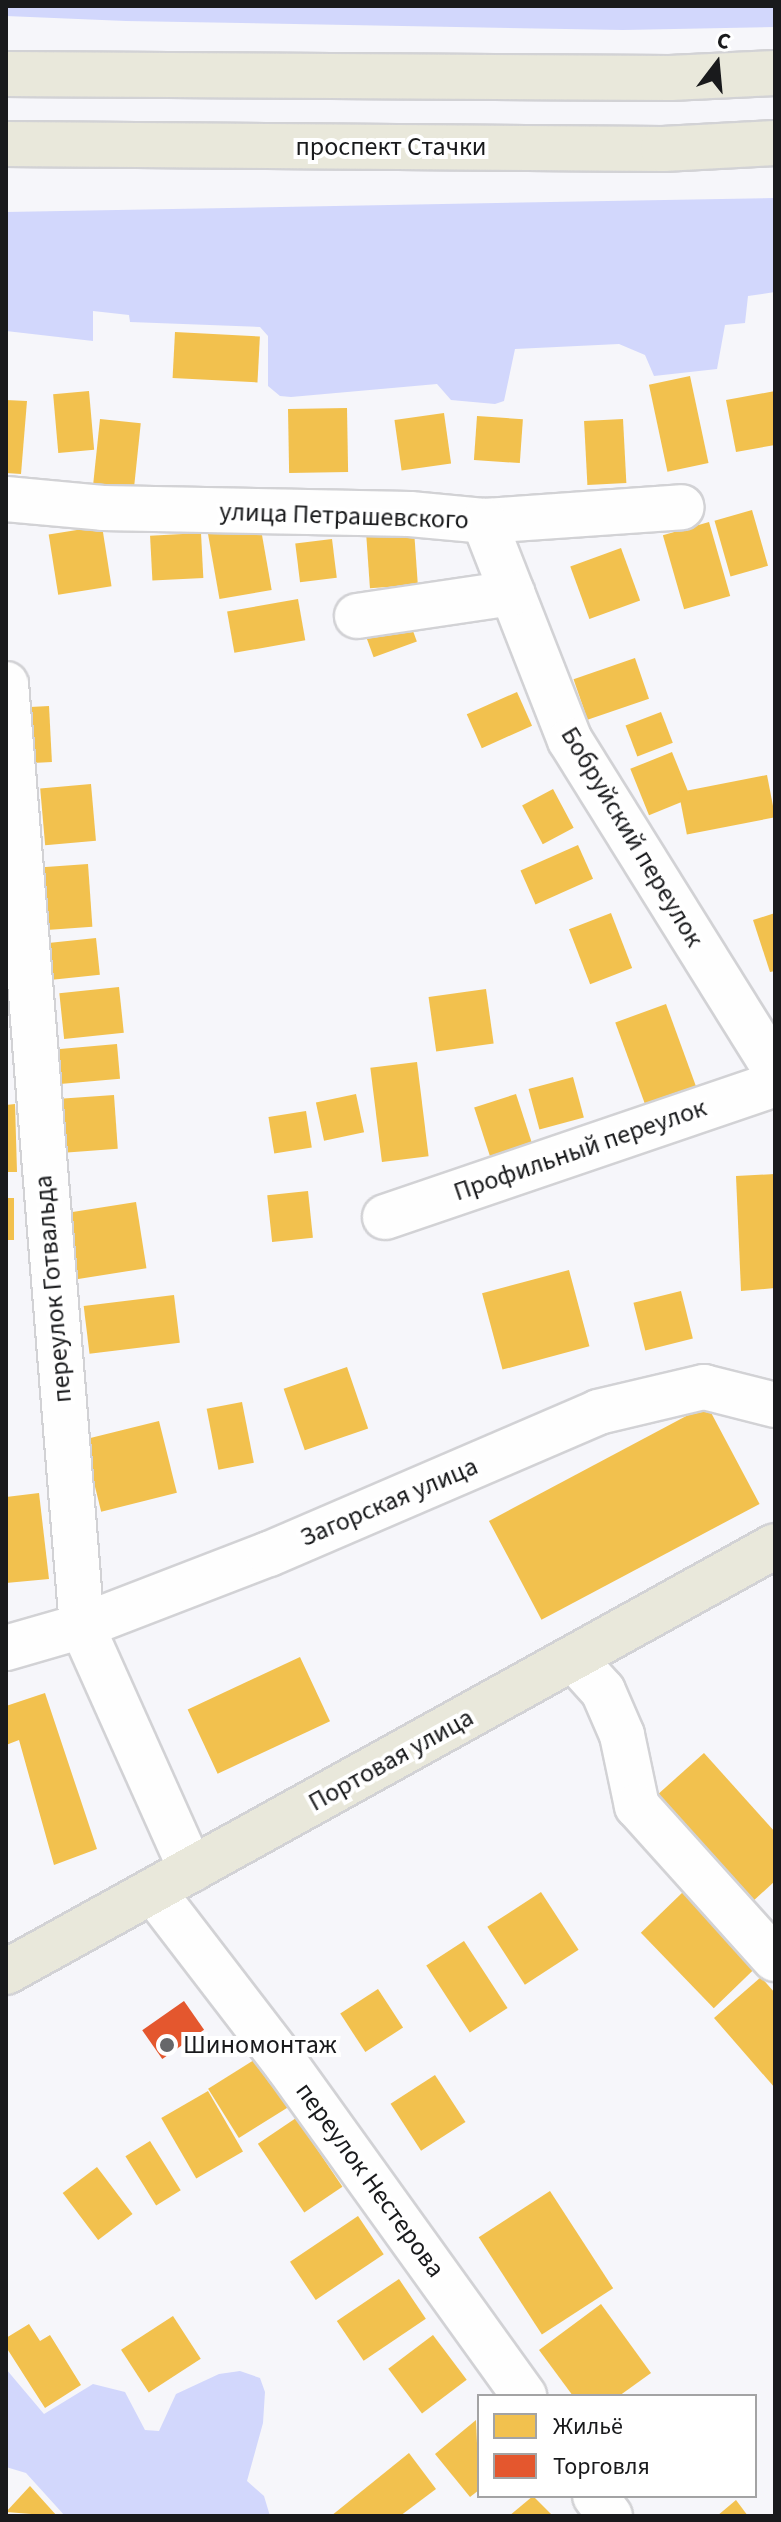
<!DOCTYPE html>
<meta charset="utf-8">
<style>
body{margin:0}
#map{position:relative;width:781px;height:2522px;overflow:hidden;background:#f6f6fa;font-family:"Source Sans 3",sans-serif}
div>[style]{position:absolute}
.forest>*{inset:0;background:#d2d7fc}
.homes>*{inset:0;background:#f2c14e;transform-origin:0 0}
.shops>*{inset:0;background:#e4572e;transform-origin:0 0}
.roads{filter:drop-shadow(2px 0 #d2d2d5) drop-shadow(-2px 0 #d2d2d5) drop-shadow(0 2px #d2d2d5) drop-shadow(0 -2px #d2d2d5)}
.minor>*{height:44px;margin:-22px;padding:0 22px;transform-origin:22px;border-radius:22px;background:#fefefe}
.primary>*{height:44px;margin:-22px;padding:0 22px;transform-origin:22px;border-radius:22px;background:#e9e8db}
.dots>*{width:22px;height:22px;translate:-50% -50%;box-sizing:border-box;border:4px solid #fff;border-radius:50%}
span{translate:-50% -50%;white-space:nowrap;text-align:center;line-height:1.15;-webkit-text-stroke:8px #fff;paint-order:stroke}
.street-label{font-size:26px;color:#191a1c}
.poi-label{font-size:26px;color:#191a1c}
.left{translate:0 -50%;text-align:left}
.frame{position:absolute;inset:0;border:8px solid #191a1c;pointer-events:none}
.legend{position:absolute;left:477px;top:2394px;width:280px;height:104px;box-sizing:border-box;background:#fff;border:2px solid #a3a3a4;margin:0;padding:10px 14px;list-style:none;font-size:24px;color:#191a1c}
.legend li{display:flex;align-items:center;gap:16px;height:40px}
.legend b{width:40px;border:2px solid #a3a3a4}
.north{position:absolute;left:677px;top:24px;width:80px;height:80px;-webkit-text-stroke:6px #fff;paint-order:stroke;rotate:16deg;font-size:22px;font-weight:700;line-height:32px;text-align:center;color:#191a1c}
.north::after{content:'';display:block;margin:auto;width:28px;height:36px;background:#191a1c;clip-path:polygon(50% 0,100% 100%,50% 72%,0 100%)}
</style>
<div id="map">
<div class="forest">
<i style="clip-path:polygon(6px 6px,775px 6px,775px 27px,623px 30px,126px 21px,6px 16px)"></i>
<i style="clip-path:polygon(775px 198px,775px 292px,748px 296px,745px 323px,725px 325px,717px 369px,654px 376px,645px 355px,619px 344px,515px 349px,504px 401px,495px 404px,451px 400px,437px 384px,291px 397px,280px 396px,268px 386px,268px 336px,260px 327px,130px 322px,129px 315px,93px 311px,93px 341px,6px 331px,6px 212px)"></i>
<i style="clip-path:polygon(6px 2369px,44px 2414px,93px 2384px,125px 2392px,145px 2430px,159px 2431px,176px 2394px,219px 2374px,240px 2371px,260px 2378px,265px 2392px,263px 2423px,247px 2481px,264px 2496px,270px 2516px,65px 2516px,26px 2473px,6px 2467px)"></i>
</div>
<div class="homes">
<i style="left:175px;top:332px;width:85px;height:46px;rotate:3deg"></i>
<i style="left:690px;top:376px;width:89px;height:42px;rotate:78deg"></i>
<i style="left:89px;top:391px;width:59px;height:36px;rotate:85deg"></i>
<i style="clip-path:polygon(775px 391px,775px 445px,736px 452px,726px 400px)"></i>
<i style="clip-path:polygon(6px 400px,27px 401px,21px 474px,6px 473px)"></i>
<i style="left:347px;top:408px;width:64px;height:59px;rotate:89deg"></i>
<i style="left:444px;top:413px;width:51px;height:50px;rotate:82deg"></i>
<i style="left:477px;top:416px;width:46px;height:44px;rotate:4deg"></i>
<i style="left:100px;top:419px;width:41px;height:68px;rotate:6deg"></i>
<i style="left:623px;top:419px;width:64px;height:39px;rotate:87deg"></i>
<i style="left:752px;top:510px;width:58px;height:39px;rotate:74deg"></i>
<i style="left:259px;top:518px;width:73px;height:53px;rotate:80deg"></i>
<i style="left:709px;top:522px;width:77px;height:48px;rotate:74deg"></i>
<i style="left:102px;top:526px;width:61px;height:54px;rotate:81deg"></i>
<i style="left:414px;top:530px;width:55px;height:48px;rotate:86deg"></i>
<i style="left:201px;top:533px;width:45px;height:51px;rotate:87deg"></i>
<i style="left:332px;top:539px;width:39px;height:37px;rotate:83deg"></i>
<i style="left:621px;top:548px;width:56px;height:54px;rotate:70deg"></i>
<i style="left:298px;top:599px;width:42px;height:72px;rotate:80deg"></i>
<i style="left:409px;top:620px;width:23px;height:46px;rotate:70deg"></i>
<i style="left:635px;top:658px;width:43px;height:65px;rotate:71deg"></i>
<i style="left:517px;top:692px;width:37px;height:55px;rotate:66deg"></i>
<i style="left:49px;top:706px;width:56px;height:38px;rotate:87deg"></i>
<i style="left:661px;top:712px;width:33px;height:38px;rotate:69deg"></i>
<i style="left:672px;top:752px;width:50px;height:45px;rotate:68deg"></i>
<i style="left:767px;top:775px;width:43px;height:90px;rotate:79deg"></i>
<i style="left:91px;top:784px;width:57px;height:51px;rotate:85deg"></i>
<i style="left:553px;top:789px;width:44px;height:35px;rotate:62deg"></i>
<i style="left:578px;top:845px;width:37px;height:63px;rotate:66deg"></i>
<i style="left:88px;top:864px;width:63px;height:53px;rotate:86deg"></i>
<i style="left:611px;top:913px;width:59px;height:45px;rotate:69deg"></i>
<i style="clip-path:polygon(775px 913px,775px 971px,770px 972px,753px 920px)"></i>
<i style="left:96px;top:938px;width:37px;height:55px;rotate:84deg"></i>
<i style="left:119px;top:987px;width:46px;height:60px;rotate:84deg"></i>
<i style="left:486px;top:989px;width:55px;height:58px;rotate:82deg"></i>
<i style="left:666px;top:1004px;width:98px;height:54px;rotate:70deg"></i>
<i style="left:117px;top:1044px;width:35px;height:63px;rotate:85deg"></i>
<i style="left:417px;top:1062px;width:95px;height:47px;rotate:83deg"></i>
<i style="left:573px;top:1077px;width:42px;height:46px;rotate:75deg"></i>
<i style="left:356px;top:1094px;width:39px;height:41px;rotate:78deg"></i>
<i style="left:516px;top:1094px;width:62px;height:44px;rotate:72deg"></i>
<i style="left:114px;top:1095px;width:54px;height:54px;rotate:86deg"></i>
<i style="clip-path:polygon(15px 1104px,17px 1172px,6px 1172px,6px 1105px)"></i>
<i style="left:306px;top:1111px;width:37px;height:38px;rotate:81deg"></i>
<i style="clip-path:polygon(775px 1174px,775px 1288px,741px 1291px,736px 1176px)"></i>
<i style="left:308px;top:1191px;width:47px;height:41px;rotate:84deg"></i>
<i style="left:6px;top:1198px;width:8px;height:42px"></i>
<i style="left:136px;top:1202px;width:67px;height:77px;rotate:81deg"></i>
<i style="left:569px;top:1270px;width:79px;height:90px;rotate:75deg"></i>
<i style="left:681px;top:1291px;width:49px;height:49px;rotate:76deg"></i>
<i style="left:174px;top:1295px;width:48px;height:91px;rotate:83deg"></i>
<i style="left:347px;top:1367px;width:65px;height:67px;rotate:71deg"></i>
<i style="left:242px;top:1402px;width:62px;height:36px;rotate:79deg"></i>
<i style="left:707px;top:1405px;width:112px;height:247px;rotate:62deg"></i>
<i style="left:159px;top:1421px;width:74px;height:78px;rotate:76deg"></i>
<i style="clip-path:polygon(39px 1493px,49px 1579px,6px 1583px,6px 1497px)"></i>
<i style="left:300px;top:1657px;width:71px;height:124px;rotate:65deg"></i>
<i style="clip-path:polygon(45px 1693px,97px 1849px,54px 1865px,19px 1740px,6px 1745px,6px 1706px)"></i>
<i style="clip-path:polygon(704px 1753px,775px 1832px,775px 1881px,751px 1903px,656px 1796px)"></i>
<i style="left:684px;top:1891px;width:105px;height:60px;rotate:46deg"></i>
<i style="left:541px;top:1892px;width:69px;height:64px;rotate:57deg"></i>
<i style="left:464px;top:1941px;width:80px;height:45px;rotate:57deg"></i>
<i style="clip-path:polygon(761px 1977px,775px 1993px,775px 2088px,714px 2018px)"></i>
<i style="left:378px;top:1989px;width:46px;height:45px;rotate:57deg"></i>
<i style="left:259px;top:2057px;width:58px;height:60px;rotate:58deg"></i>
<i style="left:435px;top:2075px;width:56px;height:53px;rotate:57deg"></i>
<i style="left:208px;top:2091px;width:70px;height:54px;rotate:60deg"></i>
<i style="left:296px;top:2118px;width:83px;height:46px;rotate:56deg"></i>
<i style="left:150px;top:2141px;width:58px;height:29px;rotate:58deg"></i>
<i style="left:97px;top:2167px;width:59px;height:43px;rotate:53deg"></i>
<i style="left:550px;top:2191px;width:116px;height:85px;rotate:57deg"></i>
<i style="left:358px;top:2216px;width:46px;height:82px;rotate:56deg"></i>
<i style="left:399px;top:2279px;width:48px;height:75px;rotate:56deg"></i>
<i style="clip-path:polygon(601px 2304px,651px 2373px,619px 2396px,573px 2396px,539px 2350px)"></i>
<i style="left:173px;top:2316px;width:51px;height:62px;rotate:57deg"></i>
<i style="clip-path:polygon(29px 2324px,40px 2341px,50px 2335px,81px 2385px,45px 2408px,6px 2347px,6px 2338px)"></i>
<i style="left:433px;top:2335px;width:56px;height:56px;rotate:53deg"></i>
<i style="clip-path:polygon(476px 2420px,479px 2490px,470px 2497px,435px 2454px)"></i>
<i style="clip-path:polygon(409px 2453px,436px 2489px,400px 2516px,331px 2516px)"></i>
<i style="clip-path:polygon(30px 2486px,57px 2516px,6px 2512px)"></i>
<i style="clip-path:polygon(533px 2496px,553px 2516px,509px 2516px)"></i>
<i style="clip-path:polygon(736px 2500px,748px 2516px,717px 2516px)"></i>
</div>
<div class="shops">
<i style="left:184px;top:2001px;width:35px;height:51px;rotate:55deg"></i>
</div>
<div class="roads">
<div class="minor">
<i style="left:6px;top:499px;width:97px;rotate:5.3deg"></i>
<i style="left:103px;top:508px;width:307px;rotate:1.1deg"></i>
<i style="left:410px;top:514px;width:74px;rotate:5.4deg"></i>
<i style="left:484px;top:521px;width:198px;rotate:-4deg"></i>
<i style="left:484px;top:521px;width:235px;rotate:68.6deg"></i>
<i style="left:570px;top:740px;width:388px;rotate:58.1deg"></i>
<i style="left:357px;top:616px;width:157px;rotate:-8.4deg"></i>
<i style="left:6px;top:684px;width:945px;rotate:85.39deg"></i>
<i style="left:82px;top:1626px;width:267px;rotate:65.9deg"></i>
<i style="left:385px;top:1217px;width:412px;rotate:-18.8deg"></i>
<i style="left:6px;top:1648px;width:79px;rotate:-16.1deg"></i>
<i style="left:82px;top:1626px;width:200px;rotate:-21.1deg"></i>
<i style="left:269px;top:1554px;width:358px;rotate:-23.3deg"></i>
<i style="left:598px;top:1412px;width:109px;rotate:-13.3deg"></i>
<i style="left:704px;top:1387px;width:73px;rotate:14.2deg"></i>
<i style="left:574px;top:1659px;width:43px;rotate:47.8deg"></i>
<i style="left:603px;top:1691px;width:48px;rotate:66.6deg"></i>
<i style="left:622px;top:1735px;width:73px;rotate:78.1deg"></i>
<i style="left:637px;top:1806px;width:206px;rotate:48deg"></i>
<i style="left:153px;top:1891px;width:222px;rotate:52.5deg"></i>
<i style="left:288px;top:2067px;width:405px;rotate:54.3deg"></i>
<i style="left:595px;top:2496px;width:25px;rotate:53deg"></i>
</div>
<div class="primary">
<i style="left:6px;top:74px;width:664px;rotate:0.35deg"></i>
<i style="left:670px;top:78px;width:105px;rotate:-2.7deg"></i>
<i style="left:6px;top:144px;width:657px;rotate:0.44deg"></i>
<i style="left:663px;top:149px;width:112px;rotate:-3.1deg"></i>
<i style="left:6px;top:1972px;width:879px;rotate:-28.98deg"></i>
</div>
</div>
<div class="dots">
<i style="left:167px;top:2045px;background:#66676a"></i>
</div>
<div class="street-label">
<span style="left:391px;top:147px">проспект Стачки</span>
<span style="left:344px;top:516px;rotate:2deg">улица Петрашевского</span>
<span style="left:632px;top:837px;rotate:59deg">Бобруйский переулок</span>
<span style="left:580px;top:1150px;rotate:-19deg">Профильный переулок</span>
<span style="left:53px;top:1289px;rotate:-95deg">переулок Готвальда</span>
<span style="left:389px;top:1502px;rotate:-23deg">Загорская улица</span>
<span style="left:391px;top:1760px;rotate:-29deg">Портовая улица</span>
<span style="left:370px;top:2180px;rotate:54deg">переулок Нестерова</span>
</div>
<div class="poi-label">
<span class="left" style="left:183px;top:2045px">Шиномонтаж</span>
</div>
<div class="frame"></div>
<ul class="legend">
<li><b style="height:22px;background:#f2c14e"></b>Жильё</li>
<li><b style="height:22px;background:#e4572e"></b>Торговля</li>
</ul>
<div class="north">С</div>
</div>
